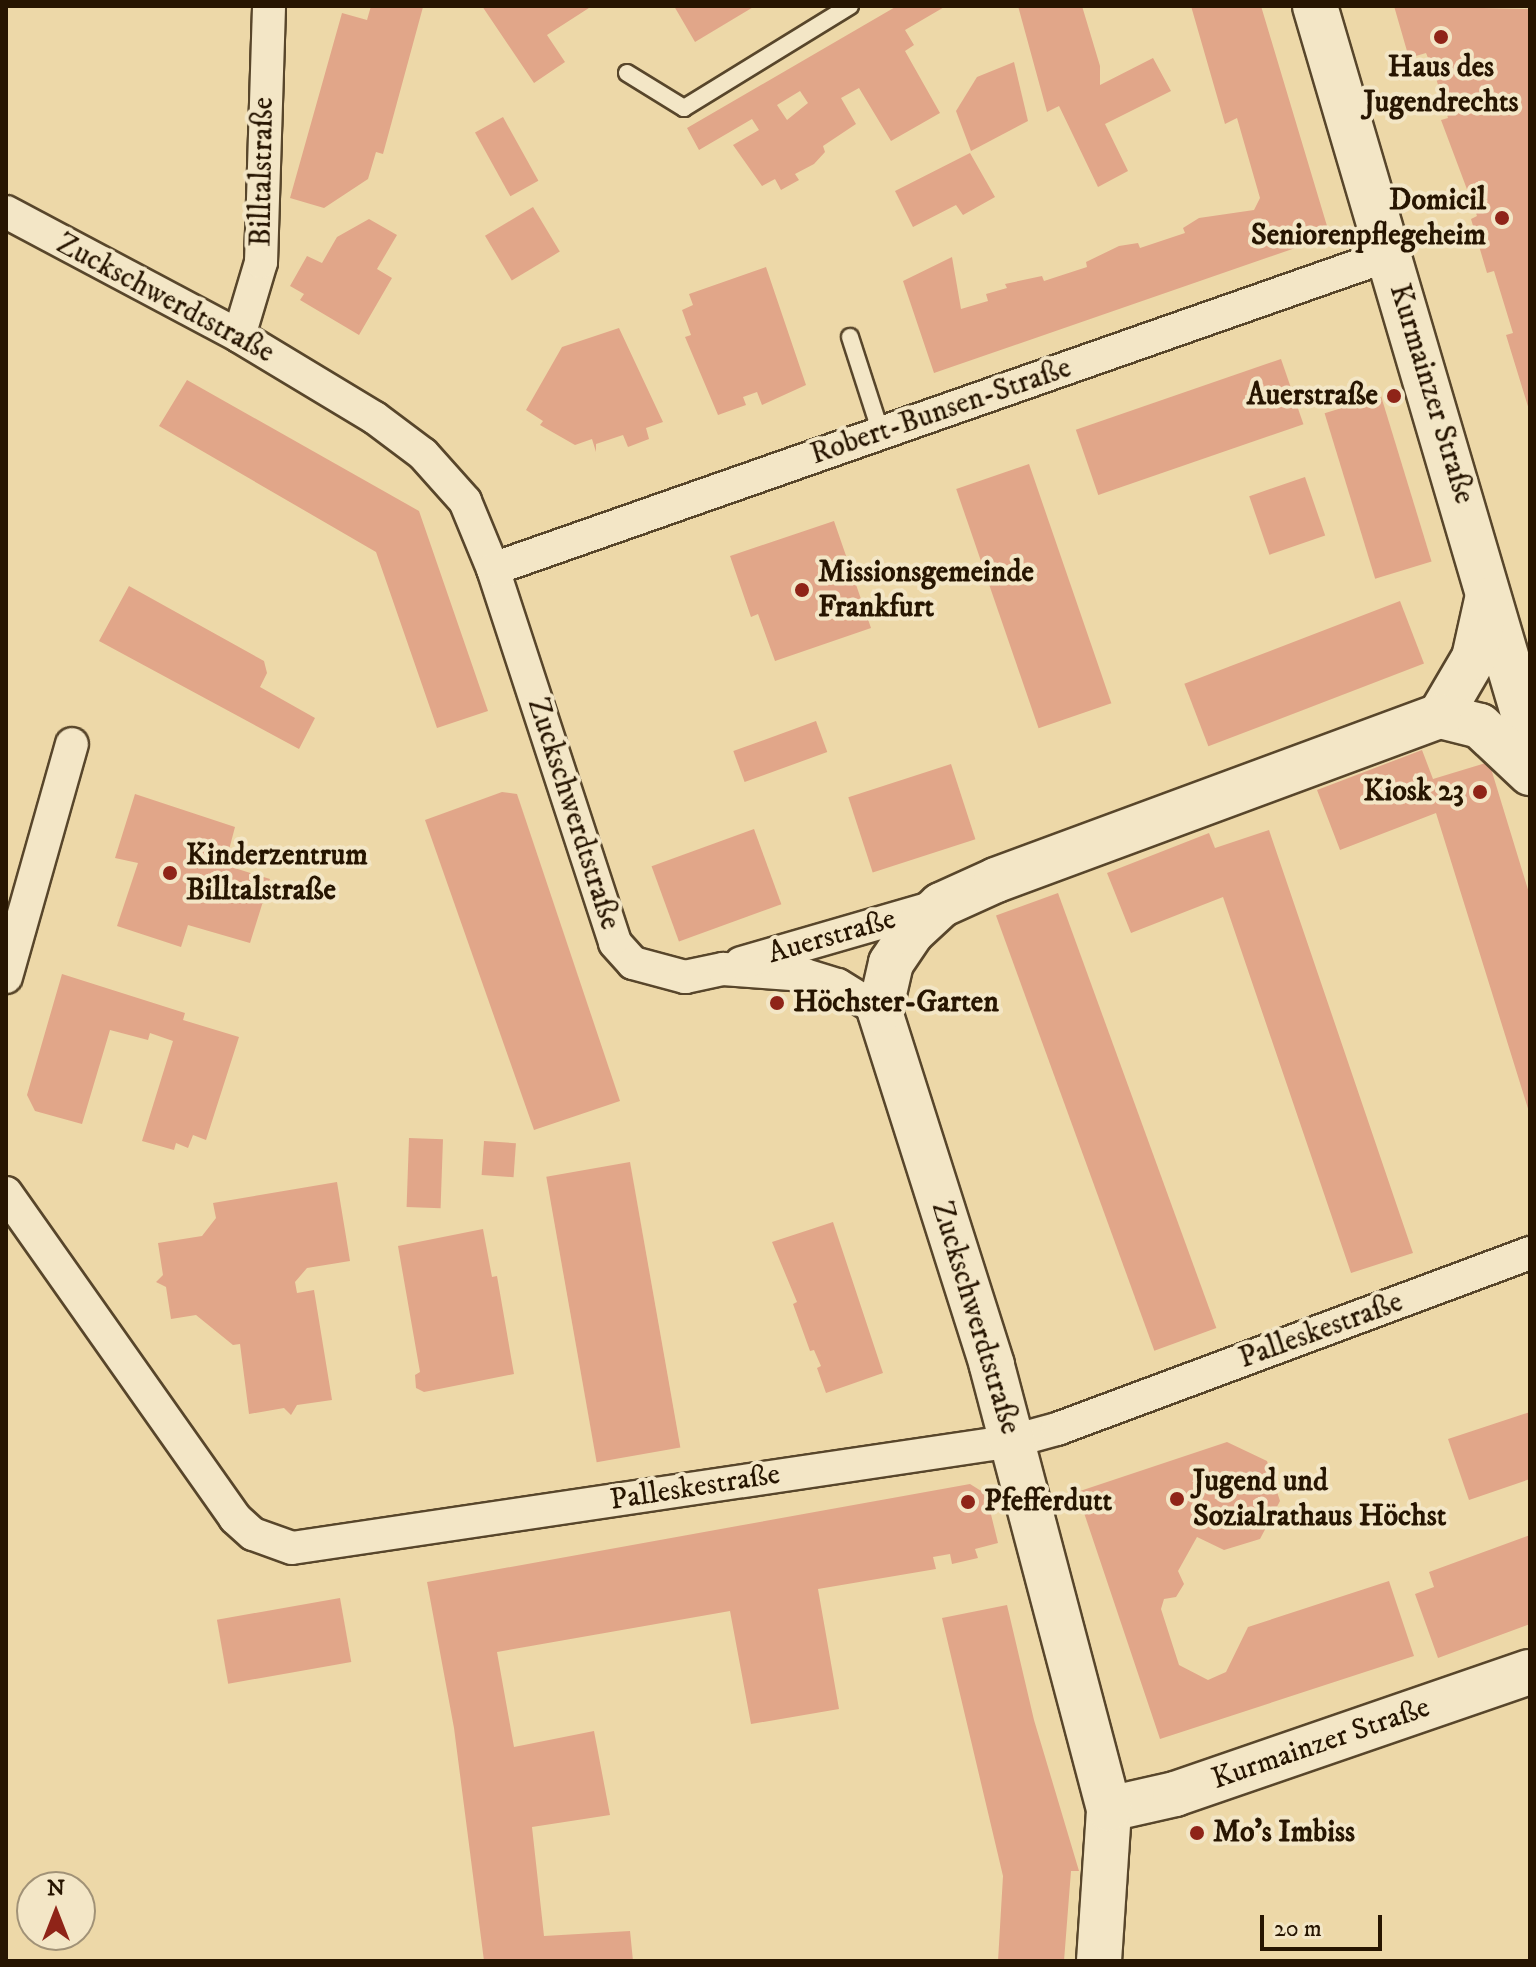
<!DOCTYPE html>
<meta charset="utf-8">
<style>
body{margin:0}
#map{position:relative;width:1536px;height:1967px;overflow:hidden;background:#edd8a8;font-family:"IM FELL DW Pica",serif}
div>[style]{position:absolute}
.building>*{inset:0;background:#e1a689;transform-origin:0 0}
.roads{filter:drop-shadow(2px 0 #58462b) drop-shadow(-2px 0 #58462b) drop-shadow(0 2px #58462b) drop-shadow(0 -2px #58462b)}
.service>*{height:16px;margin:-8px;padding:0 8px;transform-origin:8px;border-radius:8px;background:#f3e6c6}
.minor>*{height:32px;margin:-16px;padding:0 16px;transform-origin:16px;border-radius:16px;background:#f3e6c6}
.secondary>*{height:44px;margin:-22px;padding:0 22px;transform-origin:22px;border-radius:22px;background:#f3e6c6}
.dots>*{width:22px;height:22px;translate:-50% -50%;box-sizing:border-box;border:4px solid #f3e6c6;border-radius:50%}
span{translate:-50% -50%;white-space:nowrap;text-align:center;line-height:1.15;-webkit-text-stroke:8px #f3e6c6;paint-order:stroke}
.poi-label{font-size:30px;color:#271501;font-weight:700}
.right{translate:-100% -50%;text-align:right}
.left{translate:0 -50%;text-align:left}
.street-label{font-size:30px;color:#271501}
.frame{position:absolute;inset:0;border:8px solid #271501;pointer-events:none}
.north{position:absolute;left:16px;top:1871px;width:80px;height:80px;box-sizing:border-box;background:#f3e6c6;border:2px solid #a19277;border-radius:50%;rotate:0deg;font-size:22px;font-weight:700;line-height:32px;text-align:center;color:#271501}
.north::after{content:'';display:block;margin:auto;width:28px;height:36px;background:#8f2418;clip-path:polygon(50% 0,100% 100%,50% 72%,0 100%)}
.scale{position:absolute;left:1260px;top:1915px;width:122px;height:36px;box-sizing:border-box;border:4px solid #271501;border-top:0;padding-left:10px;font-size:24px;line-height:28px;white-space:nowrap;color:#271501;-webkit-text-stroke:6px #f3e6c6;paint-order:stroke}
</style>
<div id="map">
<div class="building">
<i style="clip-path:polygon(371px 6px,423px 7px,383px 154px,376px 152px,368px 179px,324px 208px,290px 198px,342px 13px,367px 20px)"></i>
<i style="clip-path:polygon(482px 6px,592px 6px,547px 35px,565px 62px,534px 83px)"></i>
<i style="clip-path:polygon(674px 6px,755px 6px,695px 42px)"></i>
<i style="clip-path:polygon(evenodd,897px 6px,946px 6px,905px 30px,914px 45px,905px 51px,940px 113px,891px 141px,859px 88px,841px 98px,856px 124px,823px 146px,825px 152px,814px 164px,795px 174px,799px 180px,781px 190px,775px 179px,762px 186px,733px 145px,759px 130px,752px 119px,699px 150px,687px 128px,897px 6px,800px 91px,808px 103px,787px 120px,777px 105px,800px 91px)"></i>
<i style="clip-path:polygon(1018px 6px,1082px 6px,1100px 66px,1100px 85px,1153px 58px,1171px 91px,1105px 124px,1128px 171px,1098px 187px,1059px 106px,1047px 112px)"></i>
<i style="clip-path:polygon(1191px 6px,1261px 6px,1330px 236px,934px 373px,903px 281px,952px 257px,961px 309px,988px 301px,986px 294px,1007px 288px,1005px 284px,1042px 276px,1044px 281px,1087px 267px,1086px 262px,1119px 246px,1138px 243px,1140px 248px,1185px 233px,1183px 228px,1199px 218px,1254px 210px,1260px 198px,1237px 118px,1225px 124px)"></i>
<i style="clip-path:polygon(1394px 6px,1530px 9px,1530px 413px,1506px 335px,1513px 333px,1494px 271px,1487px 273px,1471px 219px,1477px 216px,1441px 120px,1448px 118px,1435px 75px,1426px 53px,1409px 58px)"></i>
<i style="clip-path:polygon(1014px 62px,1028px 121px,971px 151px,956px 111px,977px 77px)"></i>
<i style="left:503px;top:117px;width:73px;height:32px;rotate:61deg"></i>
<i style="clip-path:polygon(970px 153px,995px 197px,963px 215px,956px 205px,913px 227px,895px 191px)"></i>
<i style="left:533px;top:207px;width:52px;height:56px;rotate:59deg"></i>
<i style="clip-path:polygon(369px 219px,397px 235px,377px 269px,392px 278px,359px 335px,300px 300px,304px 294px,290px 286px,307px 256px,322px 263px,337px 237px)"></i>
<i style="clip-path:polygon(766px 267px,806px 385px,762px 405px,757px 392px,743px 397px,746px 405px,718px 415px,685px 337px,691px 335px,682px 310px,693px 305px,689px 294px)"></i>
<i style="clip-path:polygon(619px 328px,663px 422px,646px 428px,649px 439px,628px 447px,623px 435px,596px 444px,596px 452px,592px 439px,575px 445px,540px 425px,543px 421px,526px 410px,562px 347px)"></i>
<i style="left:1281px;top:359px;width:69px;height:217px;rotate:71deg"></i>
<i style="clip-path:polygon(187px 380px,419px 511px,488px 711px,437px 728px,376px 552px,159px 426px)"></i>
<i style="left:1381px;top:396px;width:173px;height:59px;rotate:73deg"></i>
<i style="left:1029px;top:464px;width:253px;height:77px;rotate:71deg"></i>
<i style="left:1305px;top:477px;width:62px;height:59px;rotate:71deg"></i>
<i style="clip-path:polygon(834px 521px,871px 628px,775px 661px,758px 614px,751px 617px,730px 556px)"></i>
<i style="clip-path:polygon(129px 586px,264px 661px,267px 673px,260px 687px,315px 718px,299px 749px,99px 641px)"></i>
<i style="left:1400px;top:601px;width:67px;height:231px;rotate:69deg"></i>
<i style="left:816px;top:721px;width:33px;height:88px;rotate:70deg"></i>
<i style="clip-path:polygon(1422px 750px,1433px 779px,1489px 762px,1530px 896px,1530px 1115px,1436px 813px,1340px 850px,1317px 790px)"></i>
<i style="left:951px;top:764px;width:79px;height:108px;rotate:72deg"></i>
<i style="clip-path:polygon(502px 792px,517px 794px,620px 1101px,534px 1130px,425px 820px)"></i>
<i style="clip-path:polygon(135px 794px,235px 827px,225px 865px,270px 879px,250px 943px,188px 925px,181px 947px,117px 926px,138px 863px,115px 858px)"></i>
<i style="left:754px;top:829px;width:80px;height:109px;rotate:70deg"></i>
<i style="clip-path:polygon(1269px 830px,1413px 1253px,1351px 1273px,1223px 897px,1131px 933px,1107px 873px,1209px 833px,1215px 848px)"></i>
<i style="left:1058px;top:893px;width:463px;height:66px;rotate:70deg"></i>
<i style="clip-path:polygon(62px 974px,185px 1013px,183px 1020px,239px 1037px,206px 1140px,193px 1135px,188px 1148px,176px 1143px,174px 1150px,142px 1141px,173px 1041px,150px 1033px,148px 1040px,110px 1030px,82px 1124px,35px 1111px,27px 1095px)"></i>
<i style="left:409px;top:1138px;width:34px;height:69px;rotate:2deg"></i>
<i style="left:484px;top:1141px;width:32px;height:34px;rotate:4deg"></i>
<i style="left:630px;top:1162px;width:290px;height:85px;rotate:80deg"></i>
<i style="clip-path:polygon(337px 1182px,350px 1261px,307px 1268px,295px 1282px,297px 1293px,314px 1290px,332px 1400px,297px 1405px,291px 1415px,284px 1408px,249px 1414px,240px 1344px,233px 1345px,196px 1315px,171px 1319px,166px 1287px,156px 1282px,163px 1275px,158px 1243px,202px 1236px,216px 1218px,213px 1203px)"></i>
<i style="clip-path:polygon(833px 1222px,883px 1373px,826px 1393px,817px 1368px,821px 1366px,814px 1350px,810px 1351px,793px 1304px,797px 1302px,772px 1242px)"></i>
<i style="clip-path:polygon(483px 1229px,492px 1277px,497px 1276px,514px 1374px,424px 1392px,416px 1388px,415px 1375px,420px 1372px,398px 1246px)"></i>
<i style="clip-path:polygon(1530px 1412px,1530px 1479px,1469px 1500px,1448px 1439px)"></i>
<i style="clip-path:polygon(1227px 1442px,1267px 1461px,1280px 1501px,1260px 1539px,1224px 1550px,1197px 1537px,1178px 1571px,1184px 1584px,1176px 1597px,1164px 1599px,1161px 1609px,1179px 1665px,1208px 1680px,1226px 1672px,1248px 1627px,1389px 1581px,1414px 1656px,1160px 1739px,1077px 1492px)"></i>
<i style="clip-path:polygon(970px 1484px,986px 1494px,998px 1543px,975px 1549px,978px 1558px,952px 1564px,950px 1554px,933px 1557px,936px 1569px,818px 1589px,839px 1709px,751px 1724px,730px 1611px,497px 1652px,514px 1747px,594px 1731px,610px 1815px,532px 1827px,544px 1936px,630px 1931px,633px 1961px,484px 1961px,454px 1728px,427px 1582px)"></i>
<i style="clip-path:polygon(1530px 1535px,1530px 1624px,1438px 1658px,1415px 1594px,1434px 1587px,1429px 1572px)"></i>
<i style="left:340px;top:1598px;width:65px;height:125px;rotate:80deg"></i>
<i style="clip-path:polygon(1007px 1605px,1034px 1720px,1079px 1871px,1071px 1871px,1064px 1961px,998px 1961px,1003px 1876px,942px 1618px)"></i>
</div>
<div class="roads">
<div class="service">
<i style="left:627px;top:73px;width:67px;rotate:31.6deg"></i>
<i style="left:684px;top:108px;width:195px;rotate:-31.6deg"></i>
<i style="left:850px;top:337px;width:101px;rotate:72.1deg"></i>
</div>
<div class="minor">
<i style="left:6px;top:212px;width:264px;rotate:28deg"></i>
<i style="left:239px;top:336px;width:159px;rotate:31.1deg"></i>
<i style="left:375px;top:418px;width:60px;rotate:36.9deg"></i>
<i style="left:423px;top:454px;width:63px;rotate:48.2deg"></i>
<i style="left:465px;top:501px;width:74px;rotate:67.6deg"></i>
<i style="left:493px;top:569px;width:393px;rotate:71.9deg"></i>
<i style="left:615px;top:943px;width:27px;rotate:48deg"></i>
<i style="left:633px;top:963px;width:54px;rotate:15.1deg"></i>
<i style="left:685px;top:977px;width:39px;rotate:-12deg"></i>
<i style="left:723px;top:969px;width:82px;rotate:4.2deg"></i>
<i style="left:805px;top:975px;width:34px;rotate:17deg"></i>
<i style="left:838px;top:985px;width:49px;rotate:31.8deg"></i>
<i style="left:239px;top:336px;width:77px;rotate:-73.4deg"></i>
<i style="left:261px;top:262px;width:256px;rotate:-88.2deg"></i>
<i style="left:493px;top:569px;width:949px;rotate:-19.31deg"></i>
<i style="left:741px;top:963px;width:202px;rotate:-16.1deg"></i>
<i style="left:6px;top:977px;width:242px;rotate:-74.2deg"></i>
<i style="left:6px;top:1193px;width:398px;rotate:54.8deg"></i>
<i style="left:235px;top:1518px;width:24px;rotate:42deg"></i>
<i style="left:253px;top:1534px;width:41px;rotate:19.7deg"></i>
<i style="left:292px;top:1548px;width:729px;rotate:-8.44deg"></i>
<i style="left:1013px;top:1441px;width:46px;rotate:-15.3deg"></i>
<i style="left:1057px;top:1429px;width:505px;rotate:-20.41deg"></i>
</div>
<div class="secondary">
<i style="left:1315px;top:6px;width:762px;rotate:73.61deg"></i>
<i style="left:1440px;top:716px;width:67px;rotate:-59.6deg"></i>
<i style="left:1474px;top:658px;width:59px;rotate:-77.4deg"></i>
<i style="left:1109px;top:1809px;width:68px;rotate:-12.8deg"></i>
<i style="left:1175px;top:1794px;width:375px;rotate:-19deg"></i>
<i style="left:1099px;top:1961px;width:152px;rotate:-86.2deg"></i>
<i style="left:1109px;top:1809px;width:459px;rotate:-104.8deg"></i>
<i style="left:992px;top:1365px;width:371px;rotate:-107.6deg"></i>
<i style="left:880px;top:1011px;width:49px;rotate:-77.1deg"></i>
<i style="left:891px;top:963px;width:36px;rotate:-56deg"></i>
<i style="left:911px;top:933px;width:41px;rotate:-43deg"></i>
<i style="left:941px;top:905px;width:60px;rotate:-24.4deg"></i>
<i style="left:996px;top:880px;width:473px;rotate:-20.3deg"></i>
<i style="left:1440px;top:716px;width:41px;rotate:14deg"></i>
<i style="left:1480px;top:726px;width:69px;rotate:43.2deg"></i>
</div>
</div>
<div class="dots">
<i style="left:1441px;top:37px;background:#8f2418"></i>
<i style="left:1502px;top:218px;background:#8f2418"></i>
<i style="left:1394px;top:396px;background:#8f2418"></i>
<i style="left:802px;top:590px;background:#8f2418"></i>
<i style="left:1480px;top:792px;background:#8f2418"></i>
<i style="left:170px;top:873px;background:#8f2418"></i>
<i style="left:777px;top:1003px;background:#8f2418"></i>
<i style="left:1177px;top:1499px;background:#8f2418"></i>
<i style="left:968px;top:1502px;background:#8f2418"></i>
<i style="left:1197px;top:1833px;background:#8f2418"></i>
</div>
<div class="poi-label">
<span style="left:1441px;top:85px">Haus des<br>Jugendrechts</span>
<span class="right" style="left:1486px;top:218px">Domicil<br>Seniorenpflegeheim</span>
<span class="right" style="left:1378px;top:396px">Auerstraße</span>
<span class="left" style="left:818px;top:590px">Missionsgemeinde<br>Frankfurt</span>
<span class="right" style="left:1464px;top:792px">Kiosk 23</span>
<span class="left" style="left:186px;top:873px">Kinderzentrum<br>Billtalstraße</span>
<span class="left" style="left:793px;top:1003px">Höchster-Garten</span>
<span class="left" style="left:1193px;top:1499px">Jugend und<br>Sozialrathaus Höchst</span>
<span class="left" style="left:984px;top:1502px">Pfefferdutt</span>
<span class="left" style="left:1213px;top:1833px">Mo's Imbiss</span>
</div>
<div class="street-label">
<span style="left:263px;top:172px;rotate:-89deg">Billtalstraße</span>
<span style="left:165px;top:299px;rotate:28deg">Zuckschwerdtstraße</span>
<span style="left:1431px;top:394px;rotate:73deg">Kurmainzer Straße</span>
<span style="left:941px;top:412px;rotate:-19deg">Robert-Bunsen-Straße</span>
<span style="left:573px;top:814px;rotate:72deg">Zuckschwerdtstraße</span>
<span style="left:832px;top:937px;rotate:-16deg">Auerstraße</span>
<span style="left:975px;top:1318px;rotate:73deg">Zuckschwerdtstraße</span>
<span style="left:1321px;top:1331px;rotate:-20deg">Palleskestraße</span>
<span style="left:695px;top:1488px;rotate:-9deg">Palleskestraße</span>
<span style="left:1321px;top:1744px;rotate:-19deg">Kurmainzer Straße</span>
</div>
<div class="frame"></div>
<div class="north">N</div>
<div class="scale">20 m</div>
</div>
